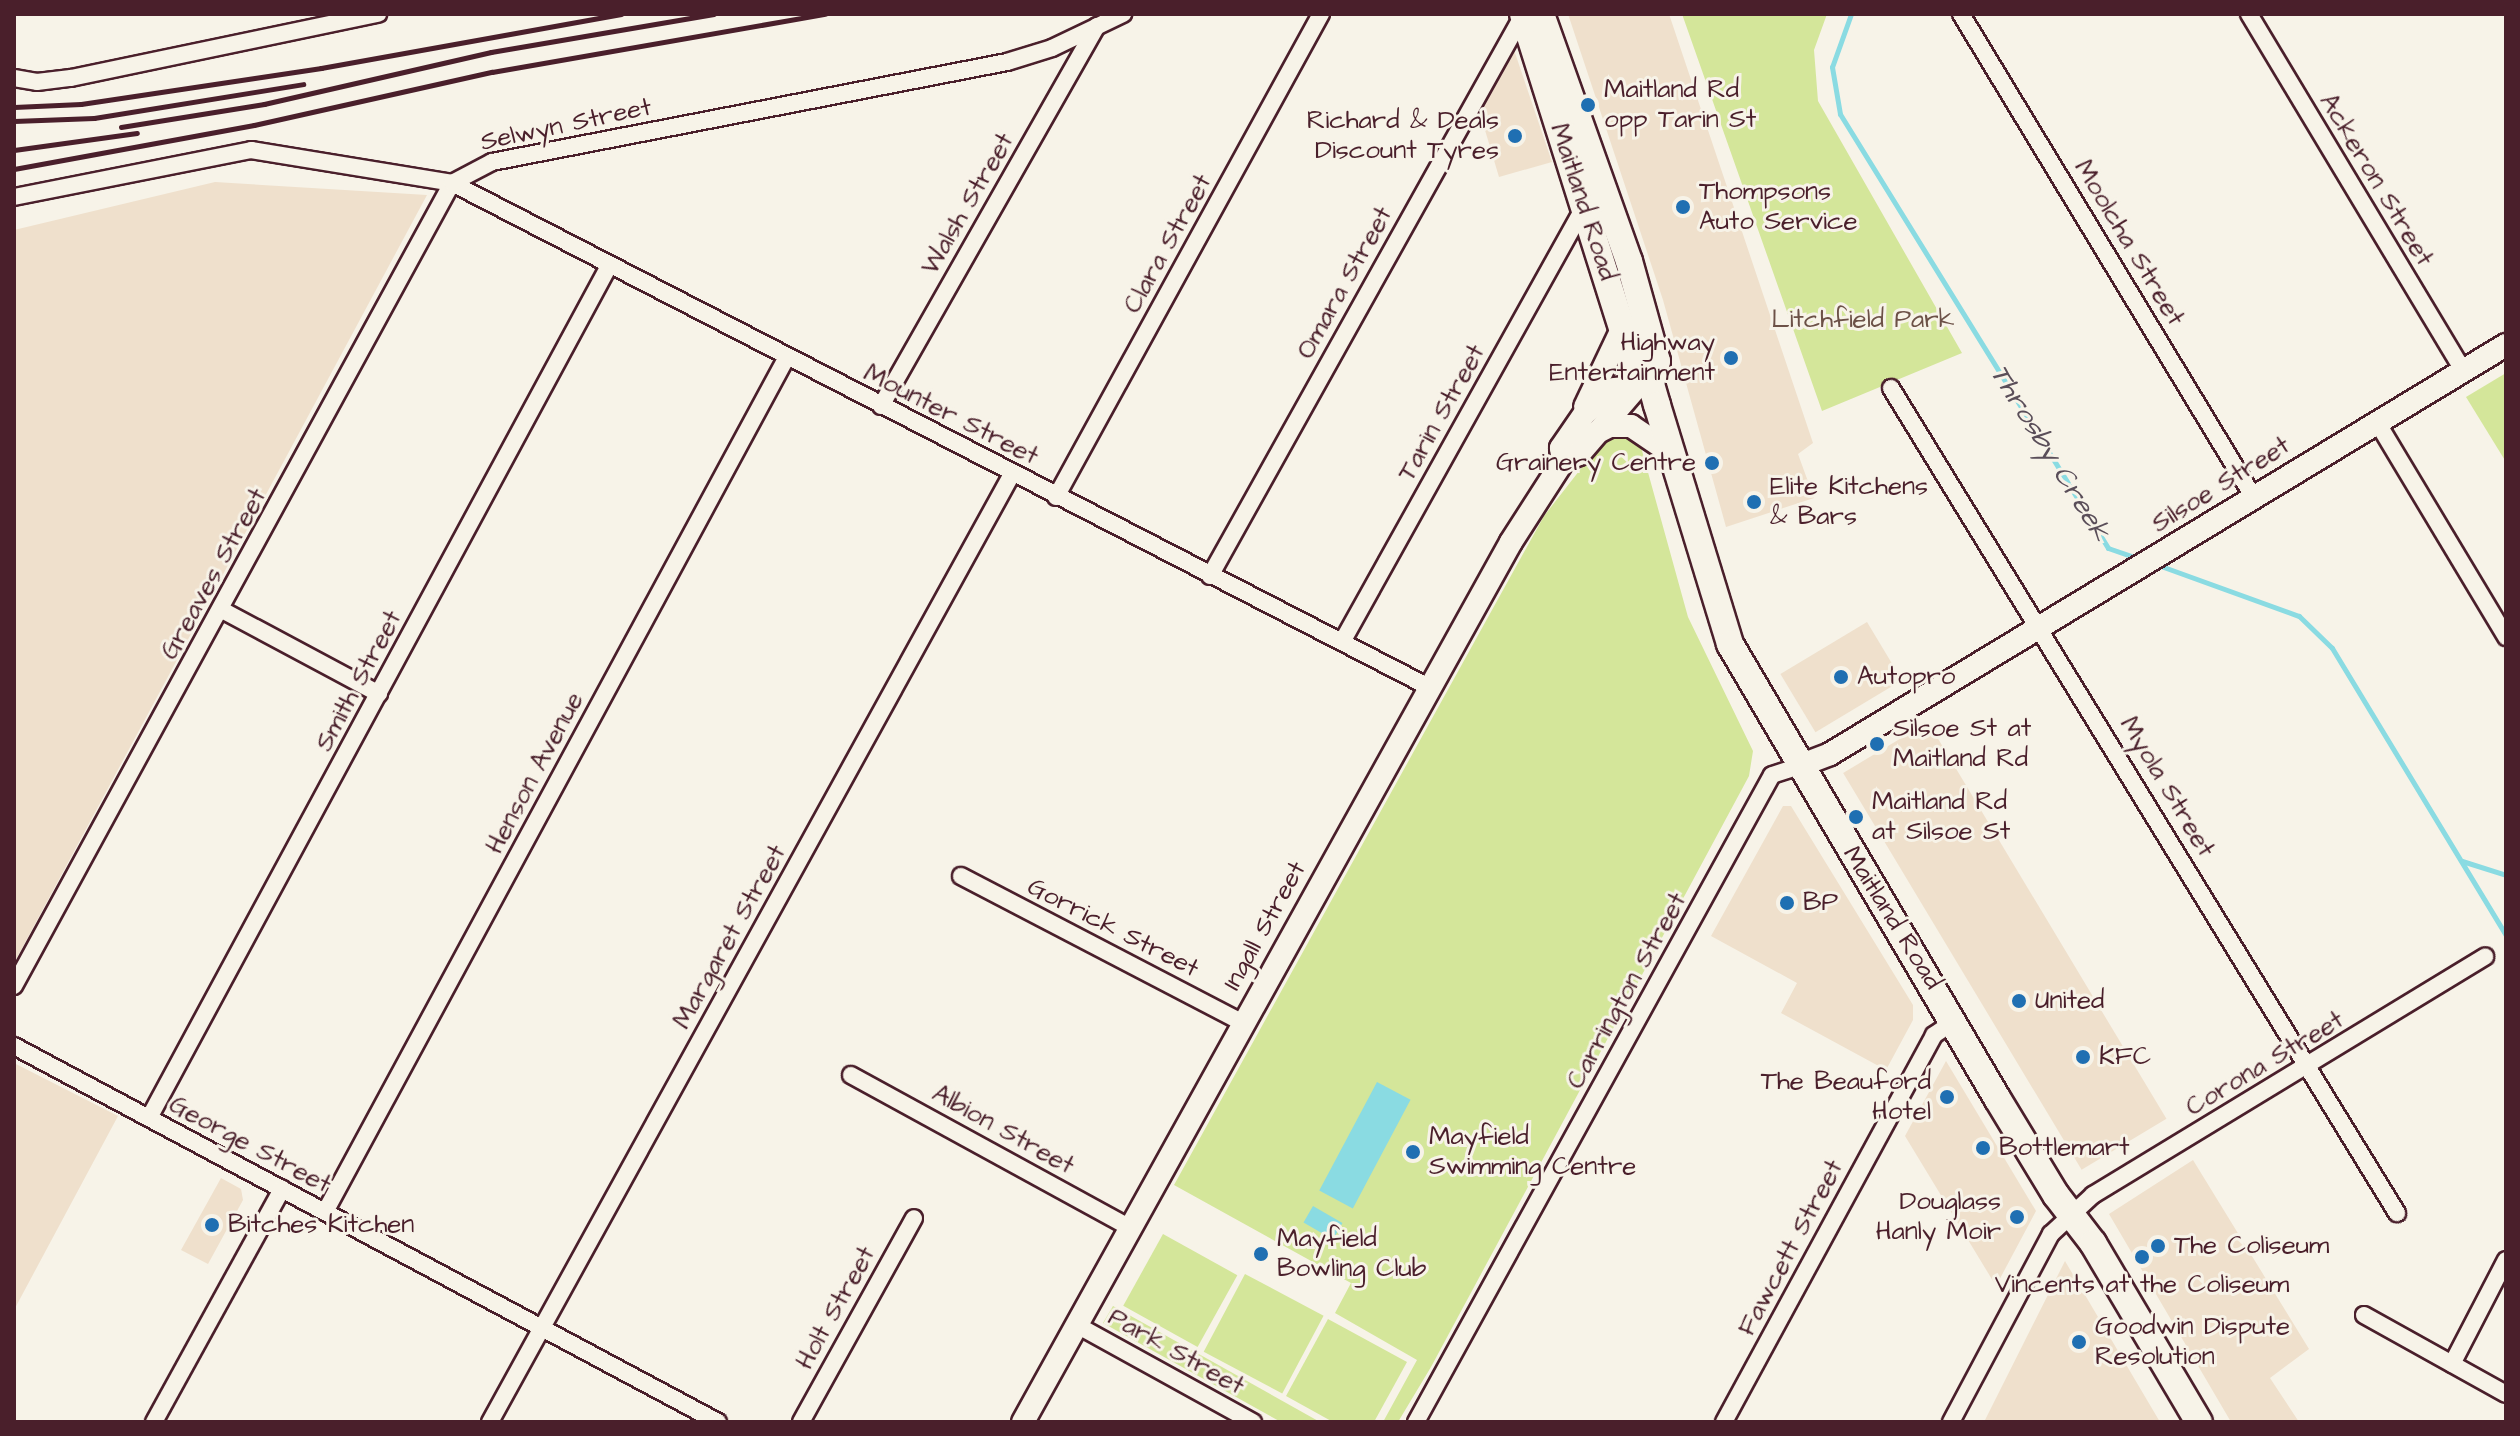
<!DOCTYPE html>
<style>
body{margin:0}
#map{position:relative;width:2520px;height:1436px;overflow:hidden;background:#f7f3e8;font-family:"Architects Daughter",sans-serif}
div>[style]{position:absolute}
.built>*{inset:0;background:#efe0cc;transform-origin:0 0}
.green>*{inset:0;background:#d4e69a;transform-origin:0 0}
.water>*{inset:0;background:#8adbe2;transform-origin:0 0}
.stream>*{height:5px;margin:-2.5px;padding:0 2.5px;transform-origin:2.5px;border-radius:2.5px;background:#8adbe2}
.roads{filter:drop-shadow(2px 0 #4a1f2b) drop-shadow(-2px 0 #4a1f2b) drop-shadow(0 2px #4a1f2b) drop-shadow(0 -2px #4a1f2b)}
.street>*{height:16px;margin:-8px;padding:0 8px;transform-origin:8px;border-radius:8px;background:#f7f3e8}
.secondary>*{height:22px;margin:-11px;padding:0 11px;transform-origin:11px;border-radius:11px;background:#f7f3e8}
.primary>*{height:26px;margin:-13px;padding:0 13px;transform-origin:13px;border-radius:13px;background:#f7f3e8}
.rail>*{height:5px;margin:-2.5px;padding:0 2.5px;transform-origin:2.5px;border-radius:2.5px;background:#4a1f2b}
.dots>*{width:22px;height:22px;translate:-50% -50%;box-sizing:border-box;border:4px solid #f7f3e8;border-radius:50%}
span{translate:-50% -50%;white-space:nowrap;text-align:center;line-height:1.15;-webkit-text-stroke:6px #f7f3e8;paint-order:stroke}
.poi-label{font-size:26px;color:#4a1f2b}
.left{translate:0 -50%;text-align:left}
.right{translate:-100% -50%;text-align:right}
.street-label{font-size:26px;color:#4a1f2b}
.park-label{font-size:26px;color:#6c5147}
.water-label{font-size:28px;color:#5a4e59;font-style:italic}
.frame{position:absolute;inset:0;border:16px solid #4a1f2b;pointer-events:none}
</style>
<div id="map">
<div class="built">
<i style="clip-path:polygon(1568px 14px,1669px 14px,1813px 443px,1798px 454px,1814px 498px,1726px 527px,1663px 300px)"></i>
<i style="clip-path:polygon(1513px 47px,1552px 162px,1499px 177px,1479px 110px)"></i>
<i style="clip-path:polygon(215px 182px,427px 195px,14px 963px,14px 230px)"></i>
<i style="left:1867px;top:622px;width:68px;height:101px;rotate:59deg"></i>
<i style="left:1928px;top:722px;width:463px;height:99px;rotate:59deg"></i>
<i style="clip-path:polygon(1783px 806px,1791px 806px,1913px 1005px,1913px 1020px,1886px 1070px,1781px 1013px,1797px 983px,1711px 936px)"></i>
<i style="clip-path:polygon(1946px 1061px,2036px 1211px,1996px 1286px,1905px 1136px)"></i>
<i style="clip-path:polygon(14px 1063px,118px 1116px,14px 1310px)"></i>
<i style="clip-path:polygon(2193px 1160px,2309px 1349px,2270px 1378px,2299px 1422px,2231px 1422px,2109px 1214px)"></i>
<i style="clip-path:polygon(221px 1178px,241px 1189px,243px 1200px,208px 1264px,181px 1250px)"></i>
<i style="clip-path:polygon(2065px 1261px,2121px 1356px,2160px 1422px,1984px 1422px)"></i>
</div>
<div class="green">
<i style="clip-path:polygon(1682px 14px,1827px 14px,1814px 50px,1818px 101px,1962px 353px,1822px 411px)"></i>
<i style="clip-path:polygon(2506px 373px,2506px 462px,2466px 397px)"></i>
<i style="clip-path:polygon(1617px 432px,1629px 434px,1641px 447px,1688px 617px,1753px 751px,1749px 776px,1431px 1367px,1398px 1422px,1383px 1422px,1417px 1360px,1335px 1313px,1351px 1283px,1174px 1185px,1544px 516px,1604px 439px)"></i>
<i style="left:1163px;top:1234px;width:85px;height:82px;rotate:29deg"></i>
<i style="left:1245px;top:1274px;width:89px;height:88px;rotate:28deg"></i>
<i style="clip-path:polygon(1113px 1306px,1320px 1422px,1281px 1422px,1103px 1323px)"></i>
<i style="clip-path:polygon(1328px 1319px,1407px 1362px,1374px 1422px,1333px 1422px,1286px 1396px)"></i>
</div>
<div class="water">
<i style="left:1377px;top:1082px;width:38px;height:123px;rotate:28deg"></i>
<i style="left:1313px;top:1206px;width:34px;height:19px;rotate:30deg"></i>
</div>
<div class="stream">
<i style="left:1851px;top:14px;width:56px;rotate:109.7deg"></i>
<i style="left:1832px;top:67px;width:48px;rotate:80.3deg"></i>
<i style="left:1840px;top:114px;width:510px;rotate:58.3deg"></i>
<i style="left:2108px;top:548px;width:31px;rotate:19deg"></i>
<i style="left:2158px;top:565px;width:150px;rotate:19.9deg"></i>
<i style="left:2299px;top:616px;width:46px;rotate:44.1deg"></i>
<i style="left:2332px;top:648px;width:336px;rotate:58.8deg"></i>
<i style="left:2462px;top:861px;width:46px;rotate:17.7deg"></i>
</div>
<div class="roads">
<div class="street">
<i style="left:1961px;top:14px;width:566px;rotate:58.81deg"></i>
<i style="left:2249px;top:14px;width:415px;rotate:59deg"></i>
<i style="left:14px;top:78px;width:23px;rotate:10deg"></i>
<i style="left:37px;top:82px;width:34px;rotate:-7deg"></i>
<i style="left:71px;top:78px;width:314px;rotate:-11.8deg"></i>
<i style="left:14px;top:197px;width:242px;rotate:-11.2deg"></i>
<i style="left:251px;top:150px;width:204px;rotate:9.3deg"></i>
<i style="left:452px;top:183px;width:1099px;rotate:27.29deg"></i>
<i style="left:1891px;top:388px;width:968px;rotate:58.48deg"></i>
<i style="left:881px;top:406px;width:437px;rotate:-60.4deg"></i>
<i style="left:2377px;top:422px;width:251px;rotate:59deg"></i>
<i style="left:1056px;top:497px;width:551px;rotate:-61.25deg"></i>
<i style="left:1210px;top:576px;width:642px;rotate:-60.84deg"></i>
<i style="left:222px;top:610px;width:178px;rotate:28.1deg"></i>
<i style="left:1342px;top:642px;width:498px;rotate:-60.9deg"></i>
<i style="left:961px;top:876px;width:318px;rotate:27.5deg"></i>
<i style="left:14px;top:986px;width:915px;rotate:-61.39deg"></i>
<i style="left:452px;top:183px;width:45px;rotate:-27.7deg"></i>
<i style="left:492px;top:162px;width:525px;rotate:-10.99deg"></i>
<i style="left:1007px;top:62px;width:47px;rotate:-17.3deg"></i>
<i style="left:1052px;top:48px;width:79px;rotate:-25.6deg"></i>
<i style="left:14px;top:1046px;width:798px;rotate:28.11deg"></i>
<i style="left:851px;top:1075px;width:319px;rotate:28.7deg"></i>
<i style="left:149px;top:1118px;width:968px;rotate:-61.64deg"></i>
<i style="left:325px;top:1212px;width:972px;rotate:-61.62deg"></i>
<i style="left:2364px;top:1315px;width:162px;rotate:29.1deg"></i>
<i style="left:1077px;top:1325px;width:201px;rotate:28.9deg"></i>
<i style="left:2452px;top:1364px;width:117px;rotate:-62.6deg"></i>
<i style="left:154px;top:1422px;width:266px;rotate:-61.2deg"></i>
<i style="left:490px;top:1422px;width:1082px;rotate:-61.16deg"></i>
<i style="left:801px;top:1422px;width:233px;rotate:-61deg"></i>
<i style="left:1416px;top:1422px;width:738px;rotate:-61.18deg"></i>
<i style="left:1772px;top:775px;width:28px;rotate:-18deg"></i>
<i style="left:1724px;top:1422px;width:440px;rotate:-61.5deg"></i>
<i style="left:1934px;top:1035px;width:25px;rotate:-34deg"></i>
<i style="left:1951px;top:1422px;width:213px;rotate:-62deg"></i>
<i style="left:2051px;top:1234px;width:57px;rotate:-42.9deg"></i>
<i style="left:2093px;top:1195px;width:459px;rotate:-31.3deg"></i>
</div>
<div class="secondary">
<i style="left:1585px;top:407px;width:89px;rotate:-64.6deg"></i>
<i style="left:1592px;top:435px;width:20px;rotate:-27deg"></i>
<i style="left:1610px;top:426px;width:21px"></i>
<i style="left:1631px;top:426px;width:48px;rotate:34deg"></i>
<i style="left:1563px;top:461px;width:13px;rotate:-99deg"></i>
<i style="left:1561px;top:448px;width:42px;rotate:-55.6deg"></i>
<i style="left:1585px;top:413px;width:38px;rotate:-39deg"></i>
<i style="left:1615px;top:389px;width:30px;rotate:-6deg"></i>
<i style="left:1799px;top:766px;width:33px;rotate:-21deg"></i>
<i style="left:1830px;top:754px;width:790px;rotate:-31.18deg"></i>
<i style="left:1023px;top:1422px;width:1006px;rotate:-60.99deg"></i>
<i style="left:1511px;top:542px;width:96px;rotate:-57.3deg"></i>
<i style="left:1563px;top:461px;width:17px;rotate:-24deg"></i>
<i style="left:1579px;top:454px;width:84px;rotate:-49.3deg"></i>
</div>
<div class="primary">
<i style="left:1523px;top:14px;width:370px;rotate:72.5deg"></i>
<i style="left:1634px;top:367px;width:24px;rotate:45deg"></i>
<i style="left:1541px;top:14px;width:262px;rotate:70.4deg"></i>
<i style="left:1629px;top:261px;width:104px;rotate:74.4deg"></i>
<i style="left:1657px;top:361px;width:24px;rotate:105deg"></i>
<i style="left:1651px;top:384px;width:22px;rotate:74deg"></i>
<i style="left:1657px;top:405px;width:250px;rotate:73deg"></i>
<i style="left:1730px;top:644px;width:527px;rotate:59.54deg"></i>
<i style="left:1997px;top:1098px;width:114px;rotate:58.7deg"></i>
<i style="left:2056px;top:1195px;width:61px;rotate:52.4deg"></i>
<i style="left:2093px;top:1243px;width:208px;rotate:59.4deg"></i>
</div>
</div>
<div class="rail">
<i style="left:14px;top:107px;width:67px;rotate:-2.6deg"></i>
<i style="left:81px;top:104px;width:243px;rotate:-8.5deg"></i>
<i style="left:321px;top:68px;width:305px;rotate:-10.2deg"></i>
<i style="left:14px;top:121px;width:80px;rotate:-2.1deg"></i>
<i style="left:94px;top:118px;width:212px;rotate:-9.2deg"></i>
<i style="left:121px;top:127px;width:145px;rotate:-9.1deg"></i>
<i style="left:264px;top:104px;width:233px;rotate:-12.9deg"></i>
<i style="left:491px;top:52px;width:226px;rotate:-9.7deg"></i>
<i style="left:14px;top:150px;width:124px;rotate:-7.9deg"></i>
<i style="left:14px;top:169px;width:244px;rotate:-10.4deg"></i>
<i style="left:254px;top:125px;width:244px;rotate:-12.6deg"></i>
<i style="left:492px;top:72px;width:338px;rotate:-9.9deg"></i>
</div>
<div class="dots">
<i style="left:1588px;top:105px;background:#1f6fb2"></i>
<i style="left:1515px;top:136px;background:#1f6fb2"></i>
<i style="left:1683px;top:207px;background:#1f6fb2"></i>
<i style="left:1731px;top:358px;background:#1f6fb2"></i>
<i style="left:1712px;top:463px;background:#1f6fb2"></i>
<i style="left:1754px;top:502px;background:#1f6fb2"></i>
<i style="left:1841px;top:677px;background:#1f6fb2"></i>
<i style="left:1877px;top:744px;background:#1f6fb2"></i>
<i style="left:1856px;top:817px;background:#1f6fb2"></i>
<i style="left:1787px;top:903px;background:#1f6fb2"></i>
<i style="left:2019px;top:1001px;background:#1f6fb2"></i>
<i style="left:2083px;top:1057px;background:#1f6fb2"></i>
<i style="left:1947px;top:1097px;background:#1f6fb2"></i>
<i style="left:1983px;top:1148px;background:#1f6fb2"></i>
<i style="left:1413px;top:1152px;background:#1f6fb2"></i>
<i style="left:2017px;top:1217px;background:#1f6fb2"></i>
<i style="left:212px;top:1225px;background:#1f6fb2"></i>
<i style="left:2158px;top:1246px;background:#1f6fb2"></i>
<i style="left:1261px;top:1254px;background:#1f6fb2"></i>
<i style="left:2142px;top:1257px;background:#1f6fb2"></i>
<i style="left:2079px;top:1342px;background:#1f6fb2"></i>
</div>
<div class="poi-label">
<span class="left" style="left:1604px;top:105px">Maitland Rd<br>opp Tarin St</span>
<span class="right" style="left:1499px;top:136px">Richard &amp; Deals<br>Discount Tyres</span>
<span class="left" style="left:1699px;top:207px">Thompsons<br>Auto Service</span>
<span class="right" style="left:1715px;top:358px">Highway<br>Entertainment</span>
<span class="right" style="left:1696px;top:463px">Grainery Centre</span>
<span class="left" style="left:1770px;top:502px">Elite Kitchens<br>&amp; Bars</span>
<span class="left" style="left:1857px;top:677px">Autopro</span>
<span class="left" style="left:1893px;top:744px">Silsoe St at<br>Maitland Rd</span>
<span class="left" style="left:1872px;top:817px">Maitland Rd<br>at Silsoe St</span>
<span class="left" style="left:1803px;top:903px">BP</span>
<span class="left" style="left:2035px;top:1001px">United</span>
<span class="left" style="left:2099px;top:1057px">KFC</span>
<span class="right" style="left:1931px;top:1097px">The Beauford<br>Hotel</span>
<span class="left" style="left:1429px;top:1152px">Mayfield<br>Swimming Centre</span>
<span class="left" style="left:1999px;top:1148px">Bottlemart</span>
<span class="right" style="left:2001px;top:1217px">Douglass<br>Hanly Moir</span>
<span class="left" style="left:228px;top:1225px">Bitches Kitchen</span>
<span class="left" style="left:1277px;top:1254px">Mayfield<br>Bowling Club</span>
<span class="left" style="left:2174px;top:1246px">The Coliseum</span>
<span style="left:2142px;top:1285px">Vincents at the Coliseum</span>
<span class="left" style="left:2095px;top:1342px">Goodwin Dispute<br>Resolution</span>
</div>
<div class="street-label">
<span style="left:566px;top:125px;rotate:-12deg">Selwyn Street</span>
<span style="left:2376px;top:180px;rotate:59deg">Ackeron Street</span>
<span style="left:1583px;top:202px;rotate:72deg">Maitland Road</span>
<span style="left:968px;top:204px;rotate:-60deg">Walsh Street</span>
<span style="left:2129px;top:243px;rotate:59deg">Moolcha Street</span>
<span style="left:1168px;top:244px;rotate:-61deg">Clara Street</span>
<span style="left:1345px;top:283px;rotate:-61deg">Omara Street</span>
<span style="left:1442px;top:413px;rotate:-61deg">Tarin Street</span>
<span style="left:951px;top:415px;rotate:27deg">Mounter Street</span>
<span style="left:2221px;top:485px;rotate:-32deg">Silsoe Street</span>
<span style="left:214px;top:574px;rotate:-61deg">Greaves Street</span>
<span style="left:359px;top:681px;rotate:-62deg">Smith Street</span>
<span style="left:535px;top:773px;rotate:-62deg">Henson Avenue</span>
<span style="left:2167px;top:787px;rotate:59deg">Myola Street</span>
<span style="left:1892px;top:918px;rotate:58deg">Maitland Road</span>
<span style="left:1265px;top:926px;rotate:-61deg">Ingall Street</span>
<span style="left:1113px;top:928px;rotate:27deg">Gorrick Street</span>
<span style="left:730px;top:937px;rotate:-61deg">Margaret Street</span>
<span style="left:1627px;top:991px;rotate:-61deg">Carrington Street</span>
<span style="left:2265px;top:1064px;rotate:-31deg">Corona Street</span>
<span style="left:1003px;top:1130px;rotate:29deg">Albion Street</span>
<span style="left:250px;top:1145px;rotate:28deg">George Street</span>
<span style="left:1791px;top:1248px;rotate:-62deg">Fawcett Street</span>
<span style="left:836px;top:1308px;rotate:-61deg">Holt Street</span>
<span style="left:1176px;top:1352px;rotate:29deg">Park Street</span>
</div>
<div class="park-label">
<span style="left:1863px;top:320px">Litchfield Park</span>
</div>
<div class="water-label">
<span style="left:2050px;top:453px;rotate:58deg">Throsby Creek</span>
</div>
<div class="frame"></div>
</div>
